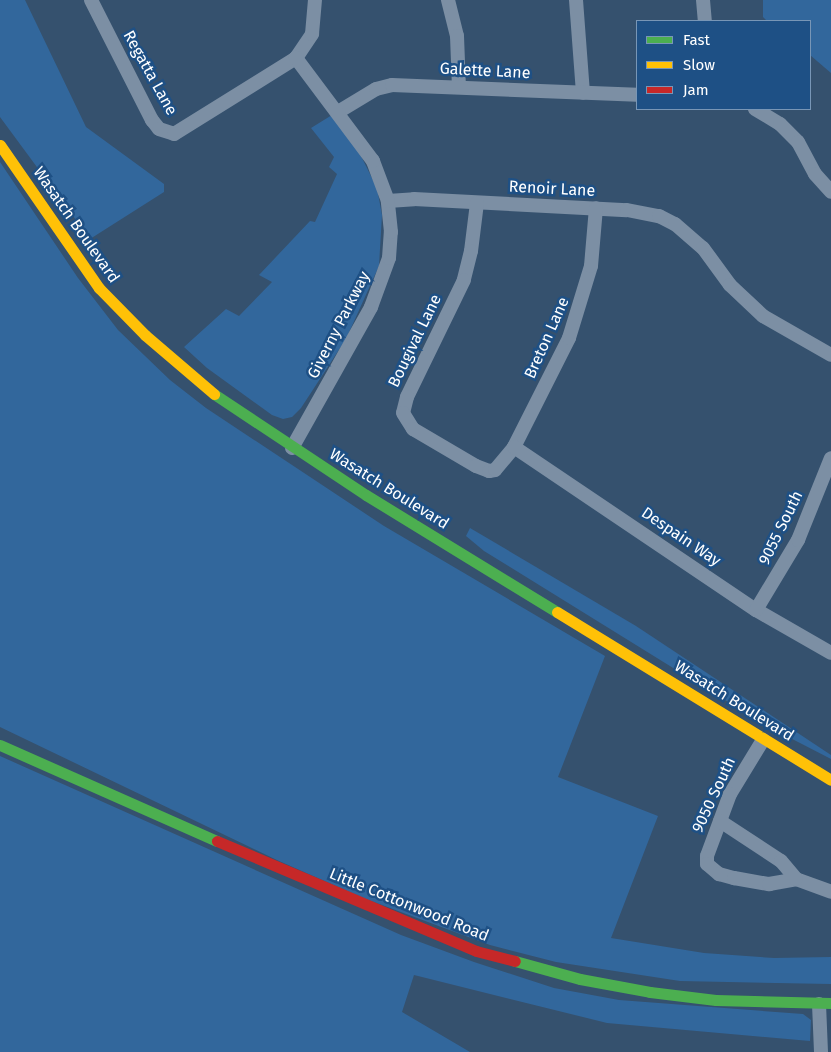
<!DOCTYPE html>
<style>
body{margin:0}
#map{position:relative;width:831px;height:1052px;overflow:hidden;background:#35516e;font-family:"Fira Sans",sans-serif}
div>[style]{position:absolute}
.green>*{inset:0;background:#32679c}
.street>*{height:14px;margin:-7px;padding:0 7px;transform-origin:7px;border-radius:7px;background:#7c8fa4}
.fast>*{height:11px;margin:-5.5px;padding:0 5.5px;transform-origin:5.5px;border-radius:5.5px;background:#4caf50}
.slow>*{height:11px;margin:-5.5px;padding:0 5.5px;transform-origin:5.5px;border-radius:5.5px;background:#ffc107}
.jam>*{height:11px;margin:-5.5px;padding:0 5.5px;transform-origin:5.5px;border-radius:5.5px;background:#c62828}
span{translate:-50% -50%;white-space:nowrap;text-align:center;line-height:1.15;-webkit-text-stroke:5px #1e5085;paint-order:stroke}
.street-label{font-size:16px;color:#fff}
.legend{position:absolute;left:636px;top:20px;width:175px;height:90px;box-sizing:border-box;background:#1e5085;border:1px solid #7896b6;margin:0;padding:6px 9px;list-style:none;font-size:15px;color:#fff}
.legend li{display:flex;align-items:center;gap:10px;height:25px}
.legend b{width:25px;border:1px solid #7896b6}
</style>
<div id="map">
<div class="green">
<i style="clip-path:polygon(0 0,25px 0,86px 127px,164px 184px,164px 192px,90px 239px,0 117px)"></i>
<i style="clip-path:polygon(763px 0,831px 0,831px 73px,810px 55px,810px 21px,767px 21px,763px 17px)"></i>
<i style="clip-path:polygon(332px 115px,359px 152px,377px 188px,382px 215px,379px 266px,346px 339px,301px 408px,292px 417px,283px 419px,272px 415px,207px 368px,184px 347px,226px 309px,239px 316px,272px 282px,259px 275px,310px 221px,315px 222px,337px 174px,329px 167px,334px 157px,311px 128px)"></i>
<i style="clip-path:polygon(0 162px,78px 278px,118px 330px,170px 380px,206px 408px,384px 526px,605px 656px,558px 777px,658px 816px,611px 938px,704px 953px,774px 958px,831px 957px,831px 984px,680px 981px,556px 962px,490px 945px,363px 898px,279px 861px,0 727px)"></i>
<i style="clip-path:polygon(470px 528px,636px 626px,831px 755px,831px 759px,767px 726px,484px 551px,466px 536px)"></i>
<i style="clip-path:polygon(0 756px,401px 935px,474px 962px,554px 988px,619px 1000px,803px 1014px,811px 1020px,810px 1041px,607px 1023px,414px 975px,402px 1012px,470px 1052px,0 1052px)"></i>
</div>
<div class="street">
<i style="left:91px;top:0;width:135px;rotate:63.1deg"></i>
<i style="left:152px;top:120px;width:11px;rotate:52deg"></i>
<i style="left:159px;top:129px;width:16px;rotate:18deg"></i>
<i style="left:174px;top:134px;width:144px;rotate:-31.9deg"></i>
<i style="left:296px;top:58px;width:29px;rotate:-56deg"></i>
<i style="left:312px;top:34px;width:34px;rotate:-85deg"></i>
<i style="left:448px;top:0;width:37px;rotate:76deg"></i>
<i style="left:457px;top:36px;width:51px;rotate:87.8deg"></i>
<i style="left:576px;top:0;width:93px;rotate:85.7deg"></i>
<i style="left:703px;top:0;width:21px;rotate:85deg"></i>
<i style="left:755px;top:109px;width:29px;rotate:31deg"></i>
<i style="left:780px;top:124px;width:25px;rotate:45deg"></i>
<i style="left:798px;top:142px;width:36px;rotate:62deg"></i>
<i style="left:815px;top:174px;width:24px;rotate:48deg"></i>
<i style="left:338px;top:112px;width:44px;rotate:-31.2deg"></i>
<i style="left:376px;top:89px;width:16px;rotate:-14deg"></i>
<i style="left:392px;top:85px;width:245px;rotate:2.3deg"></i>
<i style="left:388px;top:201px;width:26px;rotate:-4deg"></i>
<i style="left:414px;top:199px;width:213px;rotate:3deg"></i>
<i style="left:627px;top:210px;width:33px;rotate:11deg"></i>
<i style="left:659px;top:216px;width:18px;rotate:27deg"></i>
<i style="left:675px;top:224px;width:37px;rotate:41deg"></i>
<i style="left:703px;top:248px;width:46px;rotate:53.9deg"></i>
<i style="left:730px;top:285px;width:45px;rotate:43.2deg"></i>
<i style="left:763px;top:316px;width:78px;rotate:29.8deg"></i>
<i style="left:477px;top:203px;width:48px;rotate:97.1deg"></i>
<i style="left:471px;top:251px;width:30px;rotate:104deg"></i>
<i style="left:464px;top:280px;width:130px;rotate:116deg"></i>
<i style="left:407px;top:397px;width:16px;rotate:104deg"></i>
<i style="left:403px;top:413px;width:19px;rotate:58deg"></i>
<i style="left:413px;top:429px;width:73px;rotate:30.4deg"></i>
<i style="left:476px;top:466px;width:14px;rotate:21deg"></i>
<i style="left:489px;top:471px;width:6px;rotate:-9deg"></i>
<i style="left:495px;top:470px;width:30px;rotate:-50deg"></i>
<i style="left:514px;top:447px;width:122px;rotate:-63.2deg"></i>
<i style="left:569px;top:338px;width:75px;rotate:-73deg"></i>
<i style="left:591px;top:266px;width:58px;rotate:-85.1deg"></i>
<i style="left:514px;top:447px;width:292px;rotate:34deg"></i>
<i style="left:756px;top:610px;width:86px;rotate:29.8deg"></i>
<i style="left:292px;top:448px;width:162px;rotate:-60.7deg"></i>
<i style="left:371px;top:307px;width:52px;rotate:-69.8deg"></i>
<i style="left:389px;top:258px;width:26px;rotate:-86deg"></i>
<i style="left:391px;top:232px;width:31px;rotate:-96deg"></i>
<i style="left:388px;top:201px;width:43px;rotate:-110.6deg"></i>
<i style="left:373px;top:161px;width:129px;rotate:-126.8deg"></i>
<i style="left:756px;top:610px;width:82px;rotate:-59deg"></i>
<i style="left:798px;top:540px;width:88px;rotate:-68.1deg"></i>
<i style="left:763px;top:740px;width:63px;rotate:121.4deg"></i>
<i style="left:730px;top:794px;width:66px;rotate:110.4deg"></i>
<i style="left:707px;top:856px;width:8px;rotate:90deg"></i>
<i style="left:707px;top:864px;width:16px;rotate:40deg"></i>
<i style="left:719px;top:874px;width:16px;rotate:15deg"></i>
<i style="left:734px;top:878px;width:36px;rotate:10deg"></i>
<i style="left:769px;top:884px;width:27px;rotate:-10deg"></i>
<i style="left:796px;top:879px;width:37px;rotate:20deg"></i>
<i style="left:720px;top:821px;width:73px;rotate:33.3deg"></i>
<i style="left:781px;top:861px;width:23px;rotate:50deg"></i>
<i style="left:819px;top:1004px;width:48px;rotate:87.6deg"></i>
</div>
<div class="fast">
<i style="left:214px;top:394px;width:182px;rotate:33.6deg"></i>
<i style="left:366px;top:495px;width:224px;rotate:31.5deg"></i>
<i style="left:0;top:745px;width:237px;rotate:23.9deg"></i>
<i style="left:515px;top:961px;width:67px;rotate:15.5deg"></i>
<i style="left:580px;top:979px;width:71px;rotate:10.5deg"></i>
<i style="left:650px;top:992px;width:66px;rotate:6.9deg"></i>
<i style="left:716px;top:1000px;width:115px;rotate:1.5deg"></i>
</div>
<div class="slow">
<i style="left:0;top:145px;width:174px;rotate:55.3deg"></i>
<i style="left:99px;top:288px;width:66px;rotate:45.6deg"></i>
<i style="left:145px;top:335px;width:91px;rotate:40.5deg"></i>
<i style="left:557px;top:612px;width:321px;rotate:31.5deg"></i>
</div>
<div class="jam">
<i style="left:217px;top:841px;width:281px;rotate:23deg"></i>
<i style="left:476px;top:951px;width:40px;rotate:14.4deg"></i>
</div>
<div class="street-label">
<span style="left:485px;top:71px;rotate:3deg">Galette Lane</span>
<span style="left:150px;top:73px;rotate:61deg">Regatta Lane</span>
<span style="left:552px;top:189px;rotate:3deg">Renoir Lane</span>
<span style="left:76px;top:225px;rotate:55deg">Wasatch Boulevard</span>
<span style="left:339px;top:325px;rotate:-63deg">Giverny Parkway</span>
<span style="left:547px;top:338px;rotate:-66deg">Breton Lane</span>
<span style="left:415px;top:341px;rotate:-64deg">Bougival Lane</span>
<span style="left:389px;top:489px;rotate:32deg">Wasatch Boulevard</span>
<span style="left:781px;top:528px;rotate:-64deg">9055 South</span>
<span style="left:681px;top:537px;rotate:34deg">Despain Way</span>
<span style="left:734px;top:701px;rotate:32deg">Wasatch Boulevard</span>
<span style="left:714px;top:795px;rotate:-65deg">9050 South</span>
<span style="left:409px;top:905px;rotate:22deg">Little Cottonwood Road</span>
</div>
<ul class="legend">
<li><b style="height:6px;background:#4caf50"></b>Fast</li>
<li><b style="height:6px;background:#ffc107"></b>Slow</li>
<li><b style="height:6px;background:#c62828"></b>Jam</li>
</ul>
</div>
